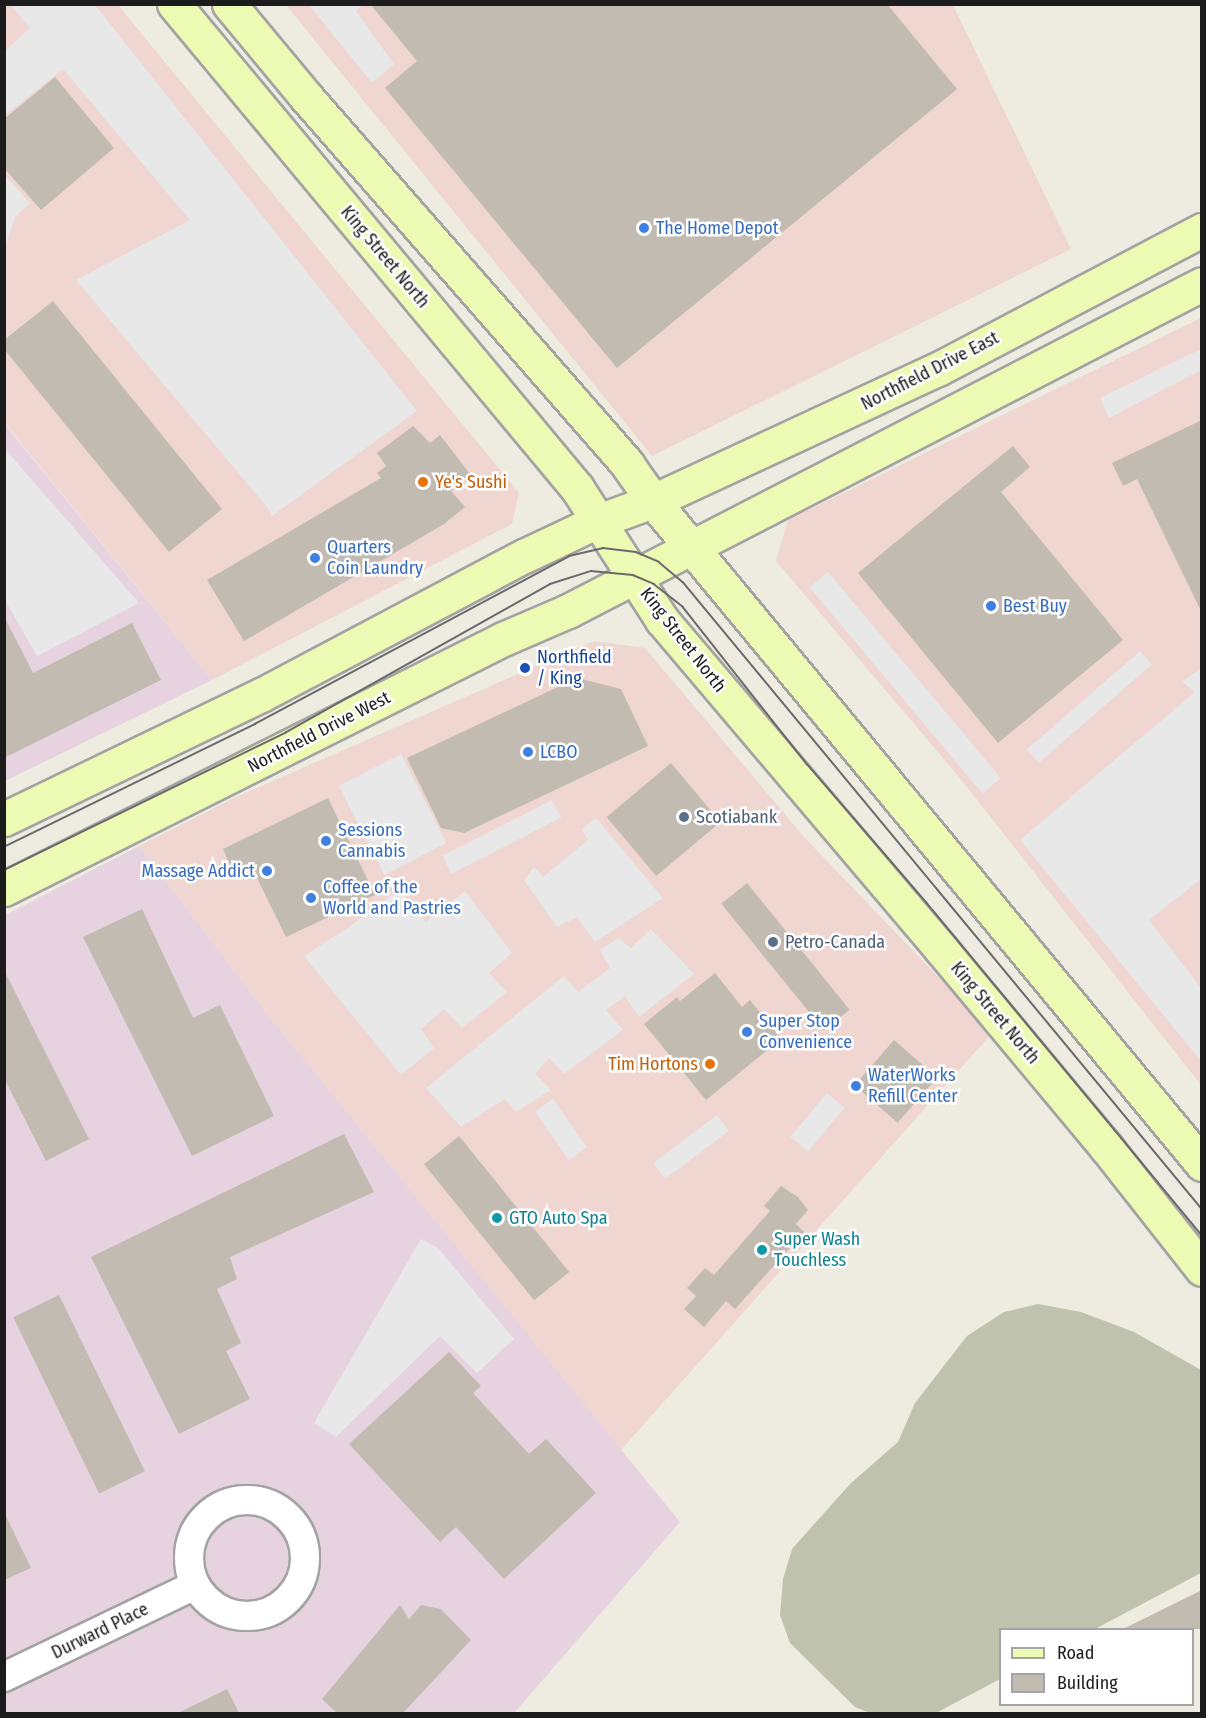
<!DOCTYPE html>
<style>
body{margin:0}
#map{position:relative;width:1206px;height:1718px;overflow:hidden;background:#eeece1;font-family:"Fira Sans Condensed",sans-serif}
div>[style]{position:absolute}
.commercial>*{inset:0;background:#efd6d0}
.industrial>*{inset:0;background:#e7d3e0}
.construction>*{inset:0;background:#bfc2ad}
.parking>*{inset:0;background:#e8e8e8;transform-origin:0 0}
.building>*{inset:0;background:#c2bbb1;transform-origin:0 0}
.roads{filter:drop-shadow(2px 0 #a3a3a3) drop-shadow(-2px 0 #a3a3a3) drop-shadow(0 2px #a3a3a3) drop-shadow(0 -2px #a3a3a3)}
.minor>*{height:28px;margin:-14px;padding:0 14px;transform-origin:14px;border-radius:14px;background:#fff}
.minor>.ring{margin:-14px;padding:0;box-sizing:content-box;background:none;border:28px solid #fff;border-radius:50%}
.secondary>*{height:33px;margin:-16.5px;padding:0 16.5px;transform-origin:16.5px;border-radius:16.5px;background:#ecfab3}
.tram>*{height:1.5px;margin:-0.75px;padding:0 0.75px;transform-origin:0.75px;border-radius:0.75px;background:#6a6a6a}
.dots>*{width:16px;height:16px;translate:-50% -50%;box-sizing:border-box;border:3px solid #fff;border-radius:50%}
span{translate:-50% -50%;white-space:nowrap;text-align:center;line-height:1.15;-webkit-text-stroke:5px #fff;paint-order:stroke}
.shop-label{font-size:18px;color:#366cbe}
.left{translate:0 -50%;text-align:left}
.right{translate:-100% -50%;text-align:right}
.street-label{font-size:18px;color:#1c1c1c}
.food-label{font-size:18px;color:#c56008}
.transit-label{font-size:18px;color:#164399}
.service-label{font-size:18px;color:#4e5e75}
.culture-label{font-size:18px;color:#0d838f}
.frame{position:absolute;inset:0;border:6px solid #1c1c1c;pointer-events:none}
.legend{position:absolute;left:999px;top:1628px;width:195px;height:78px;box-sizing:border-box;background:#fff;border:2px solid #a4a4a4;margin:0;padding:8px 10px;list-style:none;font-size:18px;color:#1c1c1c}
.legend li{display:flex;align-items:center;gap:12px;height:30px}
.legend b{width:30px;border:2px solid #a4a4a4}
</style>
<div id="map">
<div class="commercial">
<i style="clip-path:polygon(4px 5px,118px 5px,519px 493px,512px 524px,212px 680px,5px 423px)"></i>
<i style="clip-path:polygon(286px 5px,953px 5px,1071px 249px,652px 456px)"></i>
<i style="clip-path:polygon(1201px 318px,1201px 1085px,959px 777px,776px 561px,788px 520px)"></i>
<i style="clip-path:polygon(594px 641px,645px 648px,805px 838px,992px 1033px,621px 1450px,269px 1016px,139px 846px,236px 797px)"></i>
</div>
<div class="industrial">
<i style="clip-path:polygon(4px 423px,212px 680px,5px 781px,4px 781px)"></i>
<i style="clip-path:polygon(139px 846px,269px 1016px,680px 1522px,514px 1713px,5px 1714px,5px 915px)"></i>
</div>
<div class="construction">
<i style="clip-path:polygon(1038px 1304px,1081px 1312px,1134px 1332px,1201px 1370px,1201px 1573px,1095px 1629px,1000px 1630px,1000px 1679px,936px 1713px,870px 1713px,855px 1707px,790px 1643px,780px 1615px,783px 1579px,792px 1549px,850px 1484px,898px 1442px,915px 1403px,967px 1336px,1004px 1312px)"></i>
</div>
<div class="parking">
<i style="clip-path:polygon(11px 5px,95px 5px,417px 411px,272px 516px,267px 507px,76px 280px,190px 220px,63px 69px,5px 115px,5px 51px,30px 28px)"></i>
<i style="clip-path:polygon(309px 5px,363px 5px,356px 11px,394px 64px,372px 83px)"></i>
<i style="clip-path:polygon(5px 175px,30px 203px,15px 217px,5px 247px)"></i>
<i style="clip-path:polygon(1201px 349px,1201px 370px,1109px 418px,1100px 398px)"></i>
<i style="clip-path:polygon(5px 449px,139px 603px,37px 656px,5px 600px)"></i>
<i style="left:828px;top:572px;width:269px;height:24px;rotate:50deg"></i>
<i style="left:1140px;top:651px;width:18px;height:150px;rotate:49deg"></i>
<i style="clip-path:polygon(1201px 668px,1201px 879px,1149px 920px,1201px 988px,1201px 1061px,1020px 840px,1195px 692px,1182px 682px)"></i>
<i style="left:401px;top:754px;width:100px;height:70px;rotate:63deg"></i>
<i style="left:552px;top:800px;width:20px;height:123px;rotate:63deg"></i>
<i style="clip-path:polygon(596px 818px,663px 898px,595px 942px,577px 917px,557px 927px,524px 880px,534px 867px,543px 877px,588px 840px,582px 829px)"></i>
<i style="clip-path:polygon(399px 889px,426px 922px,465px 891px,512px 953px,489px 973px,507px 992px,462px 1028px,444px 1009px,421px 1029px,434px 1048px,401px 1075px,304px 956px,349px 927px)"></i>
<i style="clip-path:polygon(651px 929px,694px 974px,639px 1017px,625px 996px,606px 1010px,623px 1030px,564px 1074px,549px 1058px,535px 1074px,551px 1090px,516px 1112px,505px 1099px,461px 1127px,426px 1088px,564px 976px,578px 992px,610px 968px,600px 950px,618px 938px,631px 948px)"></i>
<i style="left:827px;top:1093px;width:23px;height:57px;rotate:40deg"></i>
<i style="left:553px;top:1099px;width:59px;height:22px;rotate:55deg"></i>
<i style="left:717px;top:1115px;width:20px;height:80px;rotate:53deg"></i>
<i style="clip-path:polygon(421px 1239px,438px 1248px,514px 1339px,477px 1373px,440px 1336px,336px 1437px,314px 1423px)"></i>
</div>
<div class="building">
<i style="clip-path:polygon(370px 4px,887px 4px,957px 89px,617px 368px,385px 88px,417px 61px)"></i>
<i style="clip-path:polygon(55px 77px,114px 148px,41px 210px,4px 168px,4px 119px)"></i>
<i style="clip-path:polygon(53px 301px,222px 509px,169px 552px,4px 349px,4px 340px)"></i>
<i style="clip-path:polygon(1202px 420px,1202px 613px,1137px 479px,1123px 486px,1112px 463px)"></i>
<i style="clip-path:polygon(413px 426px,430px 443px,440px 435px,470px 474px,451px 491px,465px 507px,444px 524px,244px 641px,207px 580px,381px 478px,377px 473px,386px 466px,377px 453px)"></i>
<i style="clip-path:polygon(1013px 446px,1030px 467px,1001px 492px,1123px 640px,998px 743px,858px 573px)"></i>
<i style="clip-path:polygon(4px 616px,33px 673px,132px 623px,161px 680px,4px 758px)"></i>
<i style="clip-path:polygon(577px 678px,621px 689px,648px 746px,464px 833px,441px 828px,407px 758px)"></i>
<i style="left:671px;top:763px;width:77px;height:84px;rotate:50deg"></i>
<i style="clip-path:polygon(328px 798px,375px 895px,286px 937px,252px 868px,235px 876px,223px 849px)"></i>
<i style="left:747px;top:883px;width:163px;height:33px;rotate:51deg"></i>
<i style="clip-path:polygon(142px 909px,193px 1018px,220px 1005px,274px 1116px,192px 1156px,83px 937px)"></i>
<i style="clip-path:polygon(4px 970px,89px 1139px,46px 1161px,4px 1078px)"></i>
<i style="clip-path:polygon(715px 973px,742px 1007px,750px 1000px,781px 1039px,706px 1100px,644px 1024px,677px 997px,680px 1001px)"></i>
<i style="left:894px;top:1040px;width:57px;height:60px;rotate:41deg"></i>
<i style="clip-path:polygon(344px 1134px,374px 1192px,230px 1257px,237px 1279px,217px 1289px,241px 1343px,226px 1351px,250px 1399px,179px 1434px,91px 1257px)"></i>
<i style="left:459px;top:1136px;width:175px;height:45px;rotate:51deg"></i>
<i style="clip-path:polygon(781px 1186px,798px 1197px,808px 1210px,796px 1224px,804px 1232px,735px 1309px,726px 1301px,704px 1327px,684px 1309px,696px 1296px,687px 1288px,705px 1268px,714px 1275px,770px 1211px,764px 1206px)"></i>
<i style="left:59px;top:1295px;width:196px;height:51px;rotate:64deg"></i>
<i style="clip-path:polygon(449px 1352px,481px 1386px,473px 1393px,529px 1454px,546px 1439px,596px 1493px,504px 1579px,456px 1527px,440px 1542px,349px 1444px)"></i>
<i style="clip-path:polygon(4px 1512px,31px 1568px,4px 1580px)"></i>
<i style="clip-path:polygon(1202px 1590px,1202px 1629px,1123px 1629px)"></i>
<i style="clip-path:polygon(400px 1605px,409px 1619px,421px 1605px,441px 1609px,471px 1640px,403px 1713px,337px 1713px,322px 1699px)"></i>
<i style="clip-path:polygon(227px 1689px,239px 1713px,178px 1713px)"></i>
</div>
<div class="roads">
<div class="minor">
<i class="ring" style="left:189px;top:1500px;width:88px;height:88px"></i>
<i style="left:4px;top:1677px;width:212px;rotate:-25.7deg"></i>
</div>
<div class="secondary">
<i style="left:174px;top:4px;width:630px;rotate:50.22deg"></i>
<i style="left:577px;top:488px;width:157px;rotate:57.2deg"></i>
<i style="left:662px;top:620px;width:431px;rotate:49.7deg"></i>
<i style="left:941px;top:949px;width:258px;rotate:50.2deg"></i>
<i style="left:1106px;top:1147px;width:155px;rotate:51.8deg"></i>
<i style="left:229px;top:4px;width:122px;rotate:50.3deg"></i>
<i style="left:307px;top:98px;width:486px;rotate:48.8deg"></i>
<i style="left:627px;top:464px;width:45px;rotate:54.9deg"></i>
<i style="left:653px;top:501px;width:861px;rotate:50.37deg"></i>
<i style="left:4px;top:819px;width:285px;rotate:-25.8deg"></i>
<i style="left:261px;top:695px;width:297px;rotate:-27.9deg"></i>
<i style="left:524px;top:556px;width:82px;rotate:-25.3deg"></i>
<i style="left:598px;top:521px;width:59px;rotate:-20deg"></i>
<i style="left:653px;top:501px;width:314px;rotate:-24.9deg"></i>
<i style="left:938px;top:369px;width:298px;rotate:-27.8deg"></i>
<i style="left:4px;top:889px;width:558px;rotate:-26.61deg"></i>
<i style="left:503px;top:639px;width:71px;rotate:-23.3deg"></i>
<i style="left:568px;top:611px;width:713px;rotate:-27.28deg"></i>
</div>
</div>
<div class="tram">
<i style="left:4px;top:847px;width:280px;rotate:-26.1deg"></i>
<i style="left:255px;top:724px;width:356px;rotate:-28.1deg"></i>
<i style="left:569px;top:556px;width:35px;rotate:-13deg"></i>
<i style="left:603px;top:548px;width:33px;rotate:7deg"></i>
<i style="left:636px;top:552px;width:25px;rotate:23deg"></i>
<i style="left:659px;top:562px;width:31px;rotate:40deg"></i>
<i style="left:683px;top:582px;width:814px;rotate:50.38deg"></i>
<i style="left:4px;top:870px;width:313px;rotate:-26deg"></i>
<i style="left:285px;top:733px;width:304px;rotate:-29.3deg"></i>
<i style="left:550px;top:584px;width:43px;rotate:-17.6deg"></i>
<i style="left:591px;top:571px;width:42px;rotate:5.4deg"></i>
<i style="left:633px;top:575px;width:23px;rotate:23deg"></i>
<i style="left:654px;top:584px;width:37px;rotate:38deg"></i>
<i style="left:683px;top:607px;width:201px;rotate:51.7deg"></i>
<i style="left:808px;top:765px;width:182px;rotate:49.2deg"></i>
<i style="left:927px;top:903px;width:432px;rotate:50.4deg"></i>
</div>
<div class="dots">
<i style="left:644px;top:228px;background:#3f7fe0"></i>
<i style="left:423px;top:482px;background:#e8710a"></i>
<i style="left:315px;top:558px;background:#3f7fe0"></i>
<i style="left:991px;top:606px;background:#3f7fe0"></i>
<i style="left:525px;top:668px;background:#1a4fb4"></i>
<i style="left:528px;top:752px;background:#3f7fe0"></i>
<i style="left:684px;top:817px;background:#5c6f8a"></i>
<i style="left:326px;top:841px;background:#3f7fe0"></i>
<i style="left:267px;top:871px;background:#3f7fe0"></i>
<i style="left:311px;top:898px;background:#3f7fe0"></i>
<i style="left:773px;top:942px;background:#5c6f8a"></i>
<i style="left:747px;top:1032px;background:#3f7fe0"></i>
<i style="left:710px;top:1064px;background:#e8710a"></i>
<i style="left:856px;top:1086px;background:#3f7fe0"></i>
<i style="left:497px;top:1218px;background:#0f9aa8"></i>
<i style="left:762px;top:1250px;background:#0f9aa8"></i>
</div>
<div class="shop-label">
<span class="left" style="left:656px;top:228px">The Home Depot</span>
<span class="left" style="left:327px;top:558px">Quarters<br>Coin Laundry</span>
<span class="left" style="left:1003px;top:606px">Best Buy</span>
<span class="left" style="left:540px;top:752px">LCBO</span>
<span class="left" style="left:338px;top:841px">Sessions<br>Cannabis</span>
<span class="right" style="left:255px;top:871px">Massage Addict</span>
<span class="left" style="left:323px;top:898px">Coffee of the<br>World and Pastries</span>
<span class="left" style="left:759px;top:1032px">Super Stop<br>Convenience</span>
<span class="left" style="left:868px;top:1086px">WaterWorks<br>Refill Center</span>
</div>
<div class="street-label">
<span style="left:385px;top:257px;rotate:50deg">King Street North</span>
<span style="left:930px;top:371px;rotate:-27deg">Northfield Drive East</span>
<span style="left:683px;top:640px;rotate:52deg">King Street North</span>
<span style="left:319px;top:732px;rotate:-27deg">Northfield Drive West</span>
<span style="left:995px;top:1013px;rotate:50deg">King Street North</span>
<span style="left:100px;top:1631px;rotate:-26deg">Durward Place</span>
</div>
<div class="food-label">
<span class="left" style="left:435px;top:482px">Ye's Sushi</span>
<span class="right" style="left:698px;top:1064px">Tim Hortons</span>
</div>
<div class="transit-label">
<span class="left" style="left:537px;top:668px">Northfield<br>/ King</span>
</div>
<div class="service-label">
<span class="left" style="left:696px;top:817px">Scotiabank</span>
<span class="left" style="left:785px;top:942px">Petro-Canada</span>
</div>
<div class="culture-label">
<span class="left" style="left:509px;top:1218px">GTO Auto Spa</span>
<span class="left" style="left:774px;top:1250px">Super Wash<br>Touchless</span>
</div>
<div class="frame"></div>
<ul class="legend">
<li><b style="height:8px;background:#ecfab3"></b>Road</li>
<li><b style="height:16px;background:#c2bbb1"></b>Building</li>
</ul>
</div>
